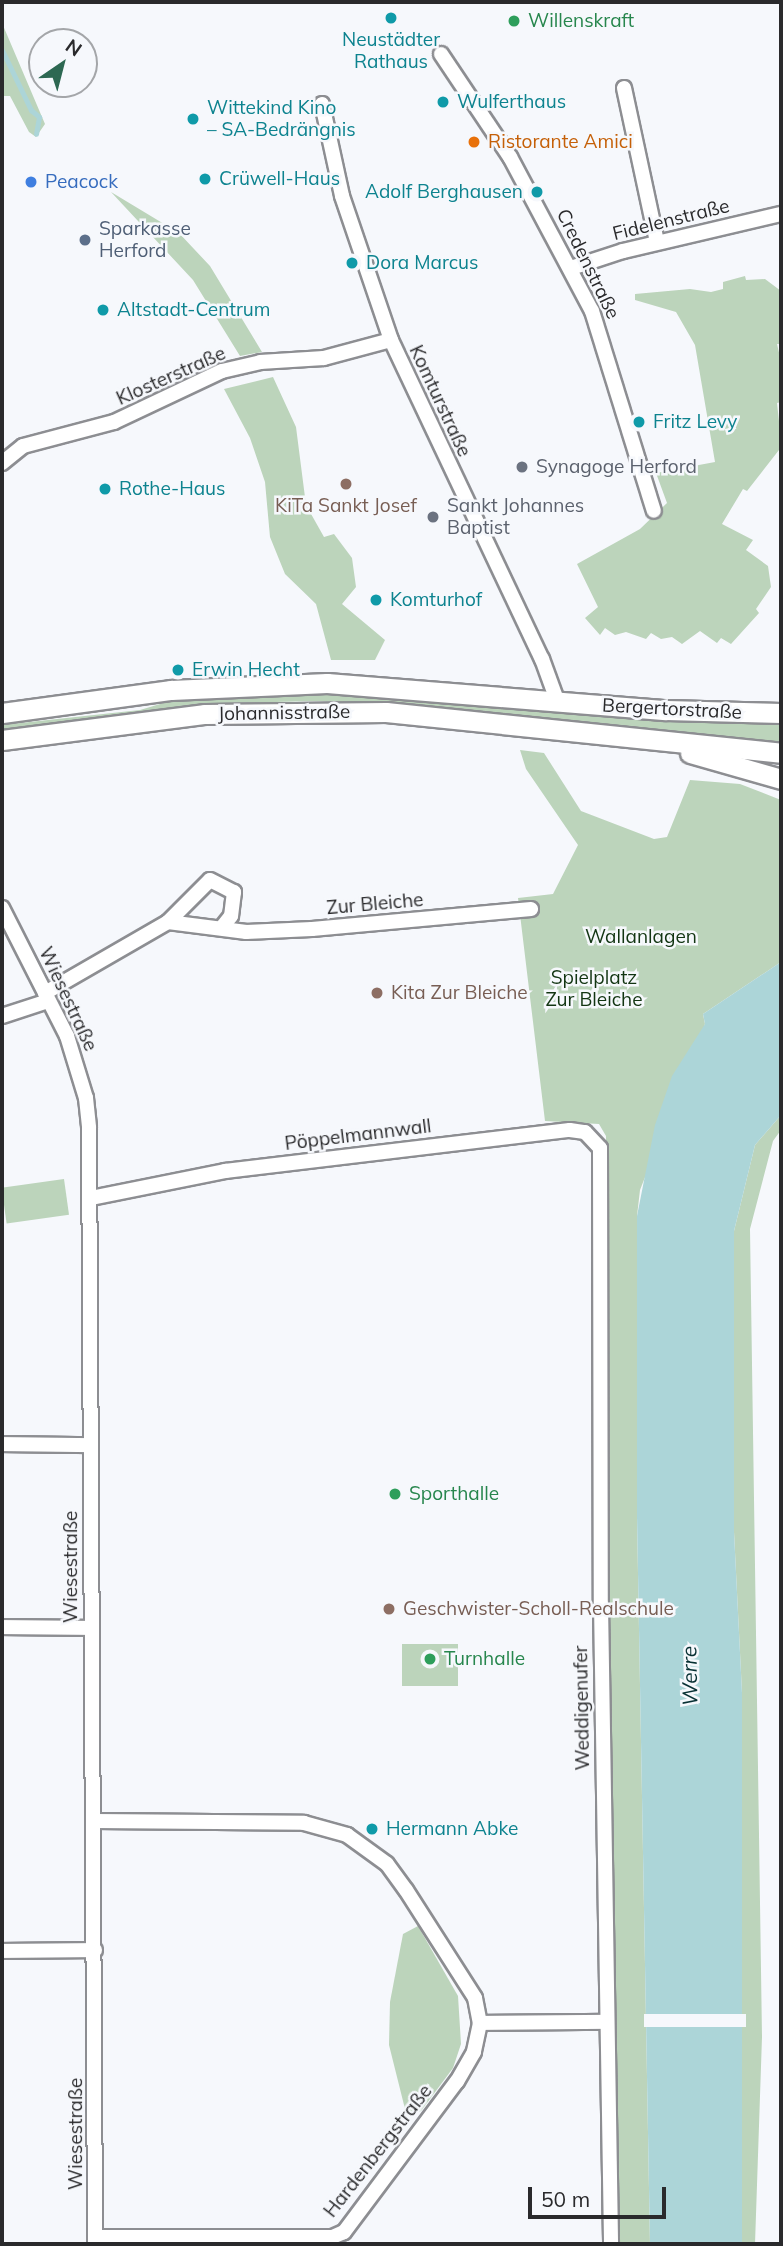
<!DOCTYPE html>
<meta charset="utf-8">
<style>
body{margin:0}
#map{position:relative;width:783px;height:2246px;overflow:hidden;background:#f6f8fc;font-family:Mulish,sans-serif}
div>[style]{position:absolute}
.green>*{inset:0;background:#bcd4bb;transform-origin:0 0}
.water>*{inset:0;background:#acd5d8}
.pier>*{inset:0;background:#f6f8fc;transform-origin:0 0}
.stream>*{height:5px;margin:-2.5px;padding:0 2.5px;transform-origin:2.5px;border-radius:2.5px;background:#acd5d8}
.roads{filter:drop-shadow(2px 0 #8d8e92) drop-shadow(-2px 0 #8d8e92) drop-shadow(0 2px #8d8e92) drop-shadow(0 -2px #8d8e92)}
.minor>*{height:14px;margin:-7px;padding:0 7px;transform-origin:7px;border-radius:7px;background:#fff}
.secondary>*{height:19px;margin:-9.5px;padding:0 9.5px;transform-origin:9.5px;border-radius:9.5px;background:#fff}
.dots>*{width:19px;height:19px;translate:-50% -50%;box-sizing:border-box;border:4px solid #f6f8fc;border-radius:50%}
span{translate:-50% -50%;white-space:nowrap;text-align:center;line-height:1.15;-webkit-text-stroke:5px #f6f8fc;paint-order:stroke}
.leisure-label{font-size:19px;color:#27864d}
.left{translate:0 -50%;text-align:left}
.culture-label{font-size:19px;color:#0d838f}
.right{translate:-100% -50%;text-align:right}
.food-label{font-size:19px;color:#c56008}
.shop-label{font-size:19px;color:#366cbe}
.street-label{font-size:19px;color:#2a2a2c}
.service-label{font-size:19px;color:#4e5e75}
.worship-label{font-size:19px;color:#5b616d}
.education-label{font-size:19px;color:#785e54}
.park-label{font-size:19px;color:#123512}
.water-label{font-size:21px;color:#073033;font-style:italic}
.frame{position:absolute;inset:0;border:4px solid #2a2a2c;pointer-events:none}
.north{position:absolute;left:28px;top:28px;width:70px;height:70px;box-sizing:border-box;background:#f6f8fc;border:2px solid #a4a6a9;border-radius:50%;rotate:35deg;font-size:19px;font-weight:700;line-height:28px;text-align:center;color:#2a2a2c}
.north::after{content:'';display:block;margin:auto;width:24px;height:32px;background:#2d6852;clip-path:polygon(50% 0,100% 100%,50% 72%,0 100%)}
.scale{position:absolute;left:528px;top:2187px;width:138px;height:32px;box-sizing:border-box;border:4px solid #2a2a2c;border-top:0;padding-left:9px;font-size:21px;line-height:24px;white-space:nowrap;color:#2a2a2c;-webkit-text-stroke:5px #f6f8fc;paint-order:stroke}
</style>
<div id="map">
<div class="green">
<i style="clip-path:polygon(2px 23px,45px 124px,36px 137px,29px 132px,10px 96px,2px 96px)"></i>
<i style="clip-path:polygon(111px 192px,179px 233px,210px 266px,262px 352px,240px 356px,193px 280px)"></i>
<i style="clip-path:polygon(745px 276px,746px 280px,765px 279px,781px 291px,781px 344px,777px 344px,781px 361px,781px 402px,777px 403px,781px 439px,779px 450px,747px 491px,743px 489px,722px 524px,753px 540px,746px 550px,768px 566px,771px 587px,756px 609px,759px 613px,731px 644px,721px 638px,717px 643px,700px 631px,682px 644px,672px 637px,661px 639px,651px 633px,646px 639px,626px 632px,615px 635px,605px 628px,600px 635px,585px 618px,598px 607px,577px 564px,640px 529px,667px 503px,656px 473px,715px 462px,695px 345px,676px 312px,635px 300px,635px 294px,690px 289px,711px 292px,723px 289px,723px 282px)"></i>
<i style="clip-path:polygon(273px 377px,296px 427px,306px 505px,324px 537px,334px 534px,352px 558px,356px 587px,342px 604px,385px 640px,375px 660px,331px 660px,316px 604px,285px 574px,270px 537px,265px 482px,250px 438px,224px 389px)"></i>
<i style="clip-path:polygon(334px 692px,604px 716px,781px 722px,781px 743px,400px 704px,319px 701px,225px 703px,2px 732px,2px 725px,140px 710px,177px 699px)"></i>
<i style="clip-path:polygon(520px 750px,544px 753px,581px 811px,654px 839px,667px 837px,690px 780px,740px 784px,781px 800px,781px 962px,703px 1014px,705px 1024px,640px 1190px,637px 1216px,637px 1517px,650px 2244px,617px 2244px,612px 2035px,606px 1136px,599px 1124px,545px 1121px,518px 898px,553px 894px,578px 845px,526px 769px)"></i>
<i style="clip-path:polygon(781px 1115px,781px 1130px,773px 1141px,750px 1229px,762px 2037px,755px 2244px,742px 2244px,742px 1693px,734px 1532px,734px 1231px,755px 1145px)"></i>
<i style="left:64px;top:1179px;width:36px;height:63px;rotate:82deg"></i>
<i style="left:402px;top:1644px;width:56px;height:42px"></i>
<i style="clip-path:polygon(418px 1926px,458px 1996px,461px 2044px,453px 2068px,421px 2111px,407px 2117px,389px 2045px,390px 2002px,403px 1934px)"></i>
</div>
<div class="water">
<i style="clip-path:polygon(781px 962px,781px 1115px,755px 1145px,734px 1231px,734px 1532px,742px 1693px,742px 2244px,650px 2244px,637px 1517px,637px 1216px,655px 1125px,672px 1076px,705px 1024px,703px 1014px)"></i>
</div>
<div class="pier">
<i style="left:746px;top:2014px;width:13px;height:102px;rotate:90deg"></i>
</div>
<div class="stream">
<i style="left:2px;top:50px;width:67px;rotate:64.2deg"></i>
<i style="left:31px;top:110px;width:11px;rotate:41deg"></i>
<i style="left:39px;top:117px;width:17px;rotate:100deg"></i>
</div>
<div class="roads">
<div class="minor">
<i style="left:441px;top:54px;width:124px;rotate:56.2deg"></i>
<i style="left:510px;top:157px;width:174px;rotate:62deg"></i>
<i style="left:592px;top:311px;width:209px;rotate:72.8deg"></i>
<i style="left:624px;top:88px;width:157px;rotate:77.9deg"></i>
<i style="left:322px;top:104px;width:94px;rotate:77.7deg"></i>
<i style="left:342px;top:196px;width:152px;rotate:71.2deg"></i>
<i style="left:391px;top:340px;width:353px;rotate:64.7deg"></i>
<i style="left:542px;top:659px;width:47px;rotate:70deg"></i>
<i style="left:571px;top:268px;width:55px;rotate:-18.1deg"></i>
<i style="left:623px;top:251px;width:162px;rotate:-13.2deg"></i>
<i style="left:2px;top:463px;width:27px;rotate:-39deg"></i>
<i style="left:23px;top:446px;width:94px;rotate:-14.8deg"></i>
<i style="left:114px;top:422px;width:119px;rotate:-25.3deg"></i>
<i style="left:222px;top:371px;width:39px;rotate:-13deg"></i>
<i style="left:260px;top:362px;width:64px;rotate:-3.6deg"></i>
<i style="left:324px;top:358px;width:69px;rotate:-15deg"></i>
<i style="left:2px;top:908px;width:144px;rotate:63.1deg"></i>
<i style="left:67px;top:1036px;width:65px;rotate:73deg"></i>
<i style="left:86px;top:1098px;width:30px;rotate:84deg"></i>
<i style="left:89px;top:1128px;width:1116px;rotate:89.69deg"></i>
<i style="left:168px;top:922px;width:79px;rotate:7.3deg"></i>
<i style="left:246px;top:932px;width:66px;rotate:-2.6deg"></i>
<i style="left:312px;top:929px;width:220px;rotate:-5.2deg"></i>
<i style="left:45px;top:993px;width:142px;rotate:-30deg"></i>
<i style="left:168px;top:922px;width:59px;rotate:-45deg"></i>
<i style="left:210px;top:880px;width:27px;rotate:27deg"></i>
<i style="left:234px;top:892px;width:24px;rotate:97deg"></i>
<i style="left:231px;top:916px;width:13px;rotate:129deg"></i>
<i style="left:2px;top:1016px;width:48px;rotate:-18.1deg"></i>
<i style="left:91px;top:1198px;width:137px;rotate:-11.4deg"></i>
<i style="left:225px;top:1171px;width:347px;rotate:-6.8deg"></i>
<i style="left:570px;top:1130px;width:15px;rotate:8deg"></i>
<i style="left:585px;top:1132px;width:22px;rotate:47deg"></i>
<i style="left:600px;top:1148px;width:456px;rotate:89.9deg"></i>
<i style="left:601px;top:1604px;width:640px;rotate:89.1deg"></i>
<i style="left:2px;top:1444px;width:88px;rotate:0.7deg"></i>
<i style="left:2px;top:1627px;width:89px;rotate:0.6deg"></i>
<i style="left:95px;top:1821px;width:209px;rotate:0.5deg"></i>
<i style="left:304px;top:1823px;width:45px;rotate:15.6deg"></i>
<i style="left:347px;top:1835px;width:49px;rotate:35.9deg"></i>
<i style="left:387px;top:1864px;width:32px;rotate:54deg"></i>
<i style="left:406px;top:1890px;width:128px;rotate:57.4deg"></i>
<i style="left:475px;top:1998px;width:25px;rotate:79deg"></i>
<i style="left:480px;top:2023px;width:30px;rotate:102deg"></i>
<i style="left:474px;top:2052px;width:34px;rotate:120deg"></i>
<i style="left:457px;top:2081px;width:189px;rotate:126.8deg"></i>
<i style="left:344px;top:2232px;width:13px;rotate:157deg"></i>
<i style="left:332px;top:2237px;width:237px;rotate:180deg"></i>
<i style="left:2px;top:1951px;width:93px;rotate:-0.6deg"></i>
<i style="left:480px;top:2023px;width:125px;rotate:-0.5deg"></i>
</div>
<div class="secondary">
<i style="left:2px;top:713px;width:171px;rotate:-7.8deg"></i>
<i style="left:171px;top:690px;width:156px;rotate:-2.6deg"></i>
<i style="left:327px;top:683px;width:340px;rotate:4.6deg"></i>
<i style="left:666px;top:710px;width:115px;rotate:1.5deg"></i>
<i style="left:2px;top:740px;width:205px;rotate:-7.3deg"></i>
<i style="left:205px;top:714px;width:181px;rotate:-0.6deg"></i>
<i style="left:386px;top:712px;width:397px;rotate:5.9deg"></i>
<i style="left:690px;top:753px;width:95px;rotate:15.9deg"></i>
</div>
</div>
<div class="dots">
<i style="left:391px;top:18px;background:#0f9aa8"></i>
<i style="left:514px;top:21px;background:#2e9e5b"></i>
<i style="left:443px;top:102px;background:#0f9aa8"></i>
<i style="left:193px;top:119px;background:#0f9aa8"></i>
<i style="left:474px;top:142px;background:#e8710a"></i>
<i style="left:205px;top:179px;background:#0f9aa8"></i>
<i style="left:31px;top:182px;background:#3f7fe0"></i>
<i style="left:537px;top:192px;background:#0f9aa8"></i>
<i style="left:85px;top:240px;background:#5c6f8a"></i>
<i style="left:352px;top:263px;background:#0f9aa8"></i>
<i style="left:103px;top:310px;background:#0f9aa8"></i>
<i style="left:639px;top:422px;background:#0f9aa8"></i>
<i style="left:522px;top:467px;background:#6b7280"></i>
<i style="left:346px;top:484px;background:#8d6e63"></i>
<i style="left:105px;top:489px;background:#0f9aa8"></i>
<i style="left:433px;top:517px;background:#6b7280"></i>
<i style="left:376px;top:600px;background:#0f9aa8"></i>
<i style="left:178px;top:670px;background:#0f9aa8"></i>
<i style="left:377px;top:993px;background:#8d6e63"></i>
<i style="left:395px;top:1494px;background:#2e9e5b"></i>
<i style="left:389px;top:1609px;background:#8d6e63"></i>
<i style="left:430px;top:1659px;background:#2e9e5b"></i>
<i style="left:372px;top:1829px;background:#0f9aa8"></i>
</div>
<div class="leisure-label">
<span class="left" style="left:528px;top:21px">Willenskraft</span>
<span class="left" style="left:409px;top:1494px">Sporthalle</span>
<span class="left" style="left:444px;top:1659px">Turnhalle</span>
</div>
<div class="culture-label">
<span style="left:391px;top:51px">Neustädter<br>Rathaus</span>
<span class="left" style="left:457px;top:102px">Wulferthaus</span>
<span class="left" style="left:207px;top:119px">Wittekind Kino<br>– SA-Bedrängnis</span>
<span class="left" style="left:219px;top:179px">Crüwell-Haus</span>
<span class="right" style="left:523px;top:192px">Adolf Berghausen</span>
<span class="left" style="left:366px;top:263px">Dora Marcus</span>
<span class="left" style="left:117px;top:310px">Altstadt-Centrum</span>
<span class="left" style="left:653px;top:422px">Fritz Levy</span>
<span class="left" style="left:119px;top:489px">Rothe-Haus</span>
<span class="left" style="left:390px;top:600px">Komturhof</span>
<span class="left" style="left:192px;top:670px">Erwin Hecht</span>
<span class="left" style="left:386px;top:1829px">Hermann Abke</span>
</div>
<div class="food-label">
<span class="left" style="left:488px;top:142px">Ristorante Amici</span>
</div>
<div class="shop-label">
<span class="left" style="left:45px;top:182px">Peacock</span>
</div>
<div class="street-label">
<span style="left:671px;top:220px;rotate:-14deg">Fidelenstraße</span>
<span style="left:588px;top:264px;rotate:64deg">Credenstraße</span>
<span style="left:171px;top:376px;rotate:-24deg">Klosterstraße</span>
<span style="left:440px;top:401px;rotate:65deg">Komturstraße</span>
<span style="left:672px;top:709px;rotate:3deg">Bergertorstraße</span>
<span style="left:284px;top:713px;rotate:-1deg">Johannisstraße</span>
<span style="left:375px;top:904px;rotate:-5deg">Zur Bleiche</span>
<span style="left:68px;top:999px;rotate:65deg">Wiesestraße</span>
<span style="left:358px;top:1135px;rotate:-7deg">Pöppelmannwall</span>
<span style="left:71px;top:1567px;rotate:-90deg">Wiesestraße</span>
<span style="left:582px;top:1708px;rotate:-91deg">Weddigenufer</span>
<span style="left:76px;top:2134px;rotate:-90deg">Wiesestraße</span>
<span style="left:378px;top:2151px;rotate:-52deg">Hardenbergstraße</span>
</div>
<div class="service-label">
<span class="left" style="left:99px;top:240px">Sparkasse<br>Herford</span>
</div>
<div class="worship-label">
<span class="left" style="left:536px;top:467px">Synagoge Herford</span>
<span class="left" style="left:447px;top:517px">Sankt Johannes<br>Baptist</span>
</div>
<div class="education-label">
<span style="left:346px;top:506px">KiTa Sankt Josef</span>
<span class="left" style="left:391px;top:993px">Kita Zur Bleiche</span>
<span class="left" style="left:403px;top:1609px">Geschwister-Scholl-Realschule</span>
</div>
<div class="park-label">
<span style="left:641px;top:937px">Wallanlagen</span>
<span style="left:594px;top:989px">Spielplatz<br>Zur Bleiche</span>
</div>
<div class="water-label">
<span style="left:689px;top:1676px;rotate:-91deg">Werre</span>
</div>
<div class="frame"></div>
<div class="north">N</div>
<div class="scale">50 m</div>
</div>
